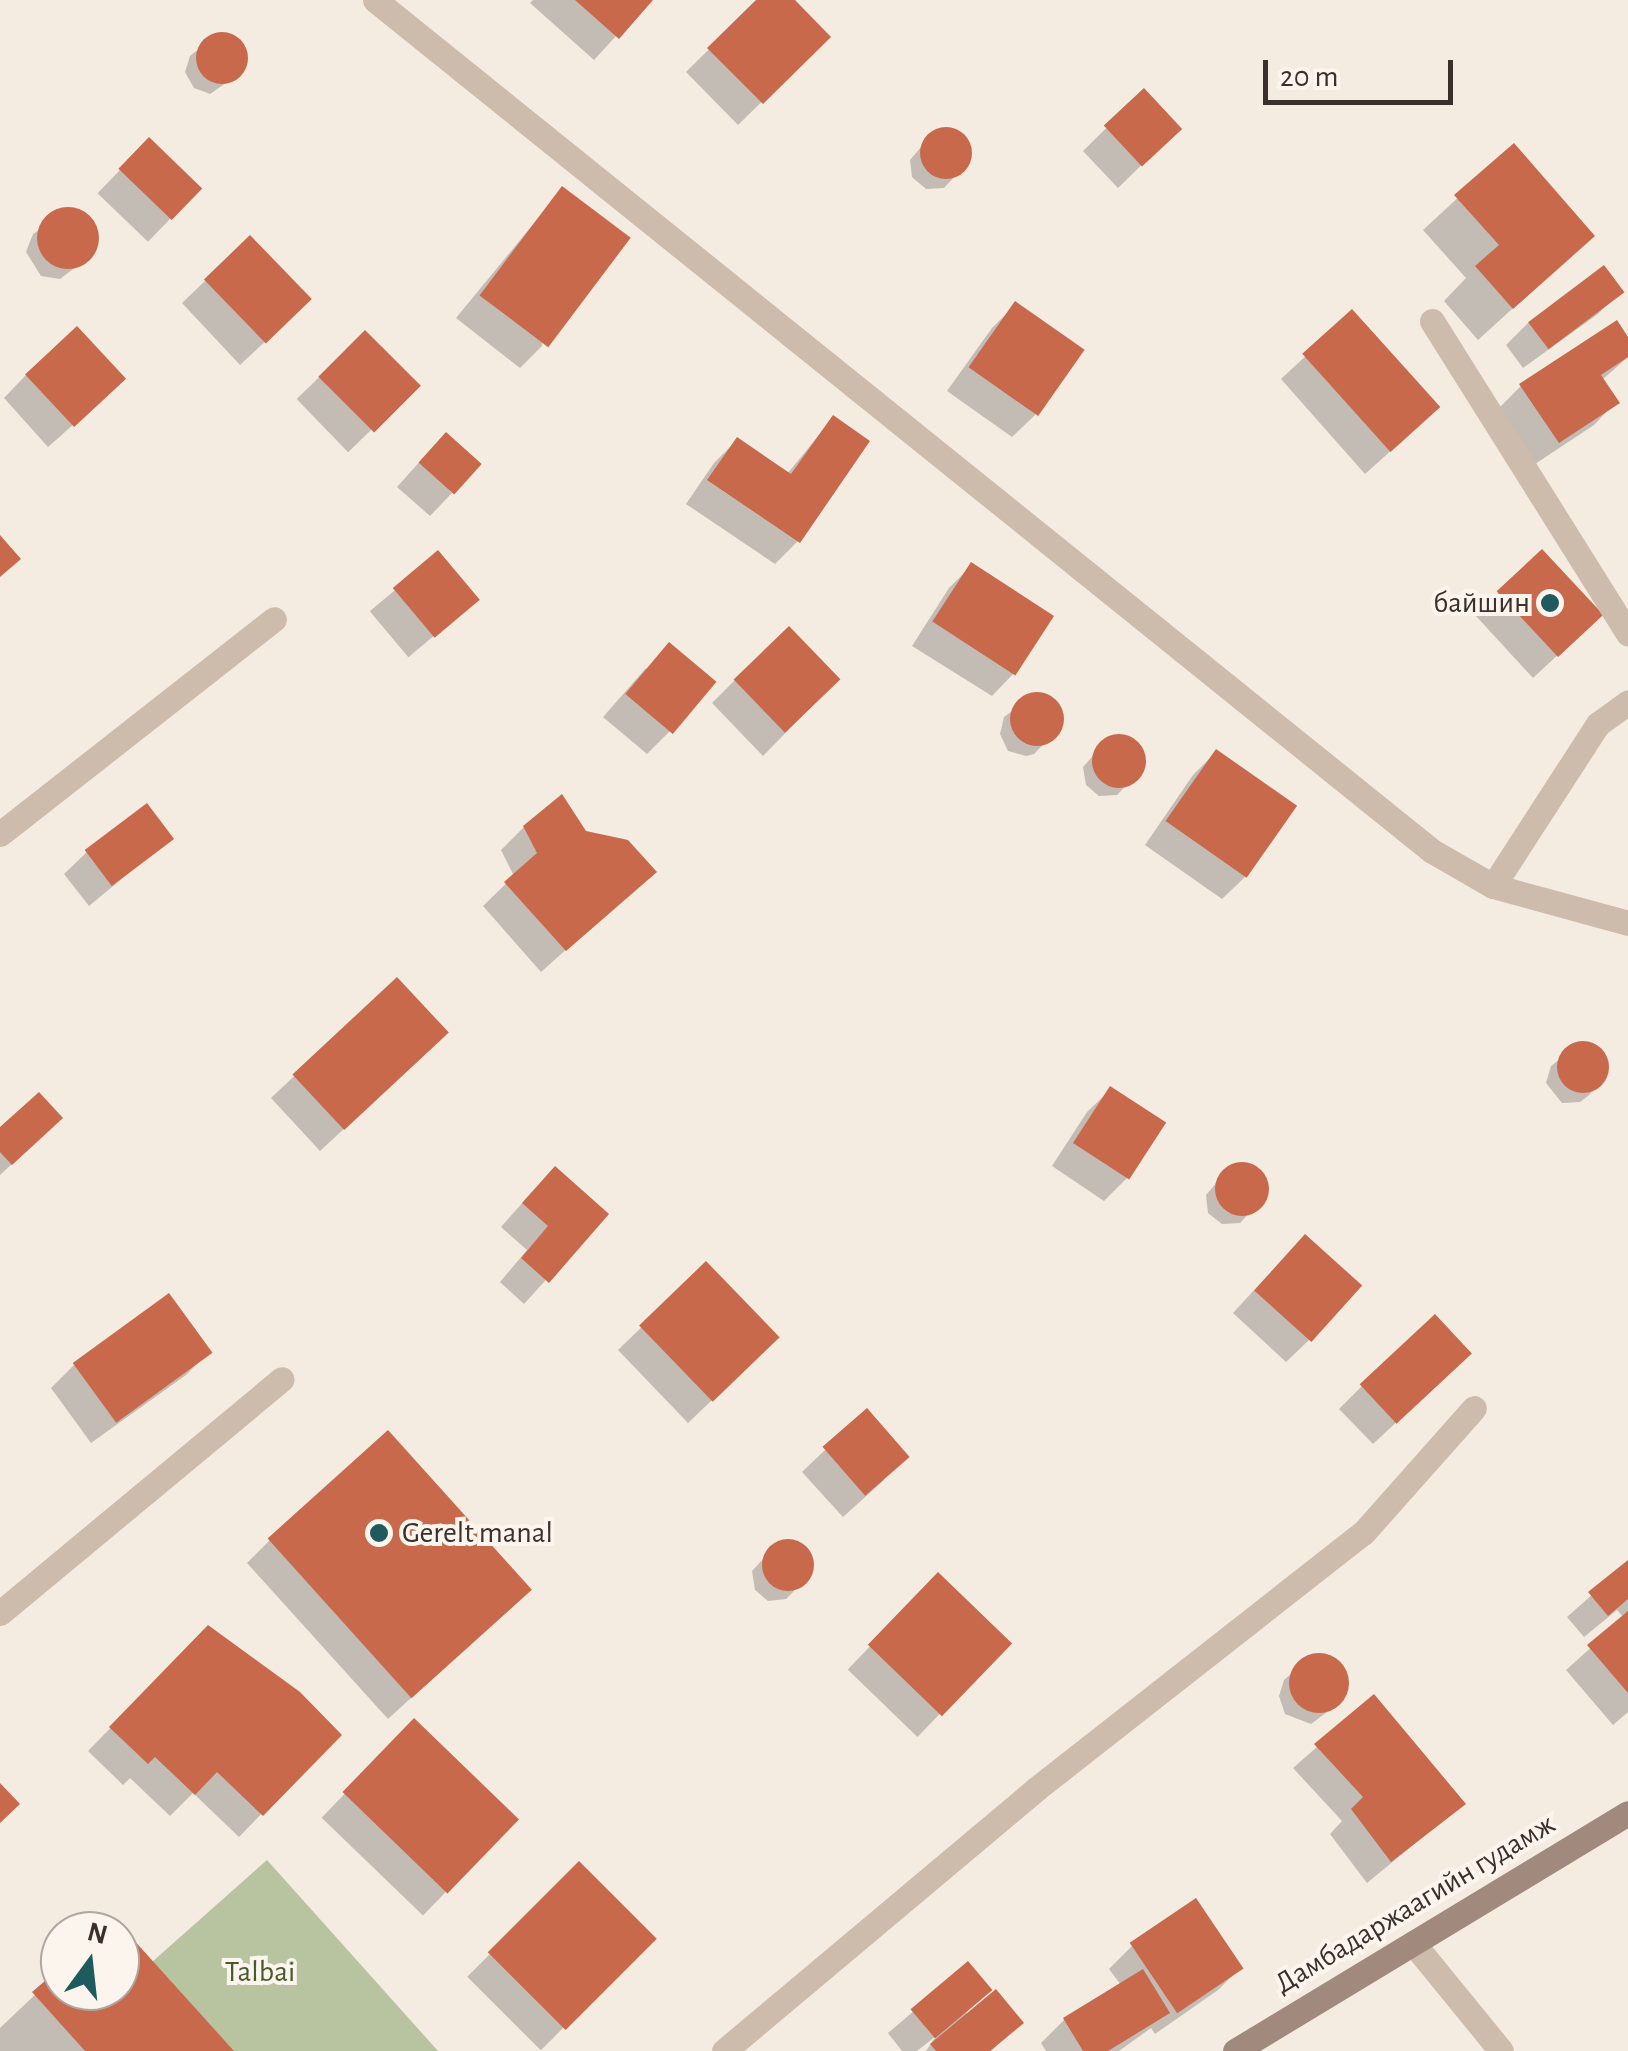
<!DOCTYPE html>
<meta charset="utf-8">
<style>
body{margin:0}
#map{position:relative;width:1628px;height:2051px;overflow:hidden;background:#f4ebe1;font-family:"Alegreya Sans",sans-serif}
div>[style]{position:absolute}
.green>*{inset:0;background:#b8c4a0}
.shadow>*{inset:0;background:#0003;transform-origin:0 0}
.building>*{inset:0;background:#c8694b;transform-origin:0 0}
.round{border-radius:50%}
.street>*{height:25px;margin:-12.5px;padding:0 12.5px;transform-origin:12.5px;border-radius:12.5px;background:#cdbbac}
.secondary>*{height:25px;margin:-12.5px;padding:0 12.5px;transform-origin:12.5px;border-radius:12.5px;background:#a18a7d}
.dots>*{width:28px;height:28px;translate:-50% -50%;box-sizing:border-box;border:5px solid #fbf5ee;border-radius:50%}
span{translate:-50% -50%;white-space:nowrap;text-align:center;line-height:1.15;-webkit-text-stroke:8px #fbf5ee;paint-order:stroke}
.poi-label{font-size:30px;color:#3b302b}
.right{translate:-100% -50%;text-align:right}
.left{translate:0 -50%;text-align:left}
.street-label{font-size:30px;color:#3b302b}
.park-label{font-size:30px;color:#4a5a2e}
.north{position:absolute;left:40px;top:1911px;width:100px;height:100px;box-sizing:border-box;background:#fbf5ee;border:2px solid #aea6a0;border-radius:50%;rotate:15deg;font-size:28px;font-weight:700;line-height:40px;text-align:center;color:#3b302b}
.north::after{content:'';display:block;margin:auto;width:35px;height:45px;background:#1f5a5e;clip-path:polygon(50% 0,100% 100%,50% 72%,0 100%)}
.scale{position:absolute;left:1263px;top:60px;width:190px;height:45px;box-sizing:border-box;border:5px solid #3b302b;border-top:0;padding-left:12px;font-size:30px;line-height:35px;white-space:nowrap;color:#3b302b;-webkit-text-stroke:8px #fbf5ee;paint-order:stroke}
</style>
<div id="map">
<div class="green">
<i style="clip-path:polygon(267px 1860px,438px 2051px,200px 2051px,134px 1978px)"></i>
</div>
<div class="shadow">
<i style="clip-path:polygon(533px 0,649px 0,594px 60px,530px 3px)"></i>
<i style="clip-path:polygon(759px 0,791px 0,828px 37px,738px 125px,686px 72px)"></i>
<i style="clip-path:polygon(219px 33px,238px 39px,246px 57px,239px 74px,210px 94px,194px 88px,185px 72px,190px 56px)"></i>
<i style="clip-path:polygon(1144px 91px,1156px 151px,1118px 188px,1083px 151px)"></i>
<i style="clip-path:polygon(953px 131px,968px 144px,968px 162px,944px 188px,926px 189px,912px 177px,910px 160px,933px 133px)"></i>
<i style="left:149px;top:140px;width:70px;height:74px;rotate:44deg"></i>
<i style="clip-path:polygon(1514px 146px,1592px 236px,1478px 340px,1444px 301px,1466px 278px,1423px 230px)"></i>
<i style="clip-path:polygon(562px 189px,542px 346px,520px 368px,456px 318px)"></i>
<i style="clip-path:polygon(69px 210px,85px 216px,96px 239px,89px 257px,60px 279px,41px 276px,26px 252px,33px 234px)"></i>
<i style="clip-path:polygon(205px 281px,286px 322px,240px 365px,182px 303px)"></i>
<i style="clip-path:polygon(1620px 291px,1598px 314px,1523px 368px,1506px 345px,1529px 322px)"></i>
<i style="clip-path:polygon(1015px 305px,1035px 415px,1012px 437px,947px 391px,992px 328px)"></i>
<i style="clip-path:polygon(1352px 313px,1414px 430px,1365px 474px,1281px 379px)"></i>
<i style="left:365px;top:333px;width:74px;height:95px;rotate:46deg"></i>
<i style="clip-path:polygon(1628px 341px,1628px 357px,1602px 380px,1616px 402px,1594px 425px,1535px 464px,1498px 409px,1521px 386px)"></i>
<i style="clip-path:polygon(26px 375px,100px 401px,48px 447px,4px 398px)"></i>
<i style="clip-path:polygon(833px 418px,798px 541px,775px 564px,686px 504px,714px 463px,737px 440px,787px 474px)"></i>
<i style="clip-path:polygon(423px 458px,452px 493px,430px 516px,397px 487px)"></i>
<i style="left:438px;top:554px;width:60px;height:89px;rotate:50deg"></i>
<i style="clip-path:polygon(972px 565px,1014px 673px,992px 696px,912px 646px,949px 588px)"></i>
<i style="clip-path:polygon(1498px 593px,1577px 637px,1533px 678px,1476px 616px)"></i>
<i style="clip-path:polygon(646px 668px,670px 731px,647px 754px,603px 717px)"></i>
<i style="clip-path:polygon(838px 679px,763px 756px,712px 703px,735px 680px)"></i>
<i style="clip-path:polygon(1034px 695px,1044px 696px,1059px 710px,1059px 728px,1034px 754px,1026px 756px,1008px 751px,1000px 734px,1004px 717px)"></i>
<i style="clip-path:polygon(1127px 738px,1142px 751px,1142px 769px,1117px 795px,1099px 796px,1086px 785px,1083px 767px,1107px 740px)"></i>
<i style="clip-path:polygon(1216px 752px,1293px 806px,1245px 877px,1222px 899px,1145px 845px,1193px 775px)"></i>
<i style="clip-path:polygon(524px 827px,585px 833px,653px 872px,541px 972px,483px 906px,514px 876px,501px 850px)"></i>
<i style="clip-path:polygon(170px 839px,89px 906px,64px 874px,87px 852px)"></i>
<i style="clip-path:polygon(396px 980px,423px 1056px,320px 1151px,271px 1098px)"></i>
<i style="clip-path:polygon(1580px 1043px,1599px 1050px,1607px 1067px,1600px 1084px,1588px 1096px,1580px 1102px,1562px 1103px,1546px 1083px,1551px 1066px)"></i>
<i style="clip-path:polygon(1110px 1090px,1127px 1178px,1104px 1201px,1052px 1166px,1087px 1112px)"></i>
<i style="clip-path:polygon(0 1130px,37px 1141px,0 1175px)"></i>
<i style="clip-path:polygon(1249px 1166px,1264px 1179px,1264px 1197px,1240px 1223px,1222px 1224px,1208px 1213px,1206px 1195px,1229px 1168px)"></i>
<i style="clip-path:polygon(532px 1192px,605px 1215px,524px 1304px,500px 1282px,527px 1250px,501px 1227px)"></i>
<i style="clip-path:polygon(1282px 1260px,1309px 1340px,1286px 1362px,1233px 1313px)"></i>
<i style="clip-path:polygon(706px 1265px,754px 1360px,688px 1423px,618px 1350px)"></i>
<i style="clip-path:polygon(169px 1297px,209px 1352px,186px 1375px,91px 1443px,51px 1388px,74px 1365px)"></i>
<i style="clip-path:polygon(1446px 1376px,1373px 1444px,1339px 1409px,1362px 1386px)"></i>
<i style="clip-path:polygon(825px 1450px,884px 1480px,843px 1517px,802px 1472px)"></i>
<i style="clip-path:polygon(270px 1540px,506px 1611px,388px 1719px,247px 1563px)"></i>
<i style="clip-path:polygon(796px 1542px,811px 1555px,811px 1574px,786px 1599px,768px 1601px,755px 1590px,752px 1571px,776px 1545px)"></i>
<i style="clip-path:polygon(1628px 1563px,1628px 1712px,1613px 1725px,1566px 1670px,1624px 1618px,1617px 1610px,1584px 1637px,1567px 1617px)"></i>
<i style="left:938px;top:1576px;width:97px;height:130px;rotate:44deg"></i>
<i style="clip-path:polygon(208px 1628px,338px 1735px,239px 1837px,193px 1793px,170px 1816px,130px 1778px,123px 1785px,88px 1751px)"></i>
<i style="clip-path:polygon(1311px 1656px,1337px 1661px,1347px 1686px,1339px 1703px,1311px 1724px,1285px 1714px,1279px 1696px,1284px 1680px)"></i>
<i style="clip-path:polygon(1374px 1697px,1463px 1804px,1367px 1883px,1330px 1834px,1342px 1821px,1293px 1768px)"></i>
<i style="left:414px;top:1722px;width:141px;height:133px;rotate:44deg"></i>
<i style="left:579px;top:1865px;width:104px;height:158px;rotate:45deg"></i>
<i style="clip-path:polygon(114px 1922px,231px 2051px,0 2051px,0 2028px,60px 1971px,60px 1991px,120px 1991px,120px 1931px,104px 1931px)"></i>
<i style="clip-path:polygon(1132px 1946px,1241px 1967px,1218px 1990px,1155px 2034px,1151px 2028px,1119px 2051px,1046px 2051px,1041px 2043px,1064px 2020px,1121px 1985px,1109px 1969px)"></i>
<i style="clip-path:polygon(968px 1965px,988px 1990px,966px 2013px,969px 2015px,1021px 2023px,991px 2051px,926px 2051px,936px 2036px,917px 2051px,902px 2051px,888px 2033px)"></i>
</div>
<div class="building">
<i style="clip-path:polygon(575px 0,653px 0,619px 39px)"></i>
<i style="clip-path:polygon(756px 0,795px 0,831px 37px,763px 104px,707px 48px)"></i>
<i class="round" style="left:196px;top:32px;width:52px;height:52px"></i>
<i style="left:1144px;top:88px;width:56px;height:55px;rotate:47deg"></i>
<i class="round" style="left:920px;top:127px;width:52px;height:52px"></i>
<i style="left:149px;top:137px;width:74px;height:44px;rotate:44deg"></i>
<i style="clip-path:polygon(1514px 143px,1595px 236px,1513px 309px,1475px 266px,1499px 245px,1454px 195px)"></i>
<i style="left:562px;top:186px;width:86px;height:137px;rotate:37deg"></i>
<i class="round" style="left:37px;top:207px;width:62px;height:62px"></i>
<i style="left:250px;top:235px;width:89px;height:64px;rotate:46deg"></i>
<i style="left:1604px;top:265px;width:34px;height:95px;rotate:53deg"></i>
<i style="left:1015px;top:301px;width:85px;height:81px;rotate:35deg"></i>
<i style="left:1352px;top:309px;width:132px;height:67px;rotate:48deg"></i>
<i style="clip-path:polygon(1617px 320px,1628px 337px,1628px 357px,1601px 375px,1620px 403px,1559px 443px,1519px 384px)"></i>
<i style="left:77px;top:326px;width:72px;height:71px;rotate:47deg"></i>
<i style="left:365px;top:330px;width:79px;height:66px;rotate:45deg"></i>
<i style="clip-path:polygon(833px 415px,870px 441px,800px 543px,707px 480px,737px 437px,791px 474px)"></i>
<i style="left:446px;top:432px;width:48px;height:41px;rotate:42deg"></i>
<i style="clip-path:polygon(0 535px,21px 559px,0 577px)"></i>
<i style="left:1542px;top:549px;width:90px;height:62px;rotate:47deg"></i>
<i style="left:438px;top:550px;width:65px;height:59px;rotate:50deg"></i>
<i style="left:971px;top:562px;width:99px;height:71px;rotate:33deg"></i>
<i style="left:789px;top:626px;width:74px;height:77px;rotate:46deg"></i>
<i style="left:669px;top:642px;width:62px;height:68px;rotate:40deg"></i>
<i class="round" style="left:1010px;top:692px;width:54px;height:54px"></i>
<i class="round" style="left:1092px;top:734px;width:54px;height:54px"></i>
<i style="left:1216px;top:749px;width:99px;height:88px;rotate:35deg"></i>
<i style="clip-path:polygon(562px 794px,586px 831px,628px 840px,657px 872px,566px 951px,504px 882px,537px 853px,523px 826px)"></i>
<i style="left:147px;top:803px;width:45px;height:78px;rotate:53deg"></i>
<i style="left:397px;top:977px;width:76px;height:143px;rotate:47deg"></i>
<i class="round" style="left:1557px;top:1041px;width:52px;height:52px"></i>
<i style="left:1110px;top:1086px;width:67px;height:68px;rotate:33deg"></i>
<i style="clip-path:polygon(39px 1092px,63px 1118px,12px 1165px,0 1152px,0 1127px)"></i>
<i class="round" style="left:1215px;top:1162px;width:54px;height:54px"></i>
<i style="clip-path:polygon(555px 1166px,609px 1214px,549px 1283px,521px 1258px,548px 1226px,522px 1203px)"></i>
<i style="left:1305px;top:1234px;width:77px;height:76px;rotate:42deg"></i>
<i style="left:706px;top:1261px;width:106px;height:93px;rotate:46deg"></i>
<i style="left:169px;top:1293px;width:74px;height:119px;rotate:54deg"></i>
<i style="left:1435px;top:1314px;width:54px;height:103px;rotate:47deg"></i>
<i style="left:867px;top:1408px;width:65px;height:59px;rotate:49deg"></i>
<i style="left:388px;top:1430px;width:215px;height:162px;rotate:48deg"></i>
<i class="round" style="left:762px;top:1539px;width:52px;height:52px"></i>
<i style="clip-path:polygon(1628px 1560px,1628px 1599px,1608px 1616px,1588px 1592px)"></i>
<i style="left:938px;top:1572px;width:103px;height:101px;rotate:44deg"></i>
<i style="clip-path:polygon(1628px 1611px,1628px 1693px,1587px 1645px)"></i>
<i style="clip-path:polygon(208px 1625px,300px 1692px,342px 1735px,263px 1816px,217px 1772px,195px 1795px,155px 1757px,148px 1764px,109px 1727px)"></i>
<i class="round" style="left:1289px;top:1653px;width:60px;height:60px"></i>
<i style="clip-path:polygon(1374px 1694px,1466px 1804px,1391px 1862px,1351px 1809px,1363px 1797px,1314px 1744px)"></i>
<i style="left:414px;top:1718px;width:146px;height:103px;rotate:44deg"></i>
<i style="clip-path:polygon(0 1783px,20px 1804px,0 1823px)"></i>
<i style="left:579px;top:1861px;width:110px;height:129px;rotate:45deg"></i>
<i style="left:1196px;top:1898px;width:85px;height:80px;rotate:56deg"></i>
<i style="clip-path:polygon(114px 1918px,122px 1927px,234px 2051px,85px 2051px,32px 1992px,60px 1968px,60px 1991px,120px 1991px,120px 1931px,100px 1931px)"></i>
<i style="left:968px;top:1961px;width:38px;height:75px;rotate:50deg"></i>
<i style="clip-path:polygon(1143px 1969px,1170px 2013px,1108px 2051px,1083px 2051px,1063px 2018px)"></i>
<i style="clip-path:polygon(996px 1989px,1024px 2023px,990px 2051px,936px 2051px,930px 2044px)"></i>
</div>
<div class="street">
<i style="left:375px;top:0;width:1357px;rotate:38.84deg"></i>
<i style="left:1432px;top:851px;width:70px;rotate:29.8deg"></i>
<i style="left:1493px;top:886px;width:140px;rotate:15.3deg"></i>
<i style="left:1432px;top:321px;width:369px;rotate:57.9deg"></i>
<i style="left:0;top:834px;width:348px;rotate:-38.1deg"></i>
<i style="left:1493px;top:886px;width:193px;rotate:-57.1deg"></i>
<i style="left:1598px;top:724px;width:37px;rotate:-36deg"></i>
<i style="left:0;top:1613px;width:366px;rotate:-39.7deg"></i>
<i style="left:1413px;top:1943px;width:139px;rotate:50.8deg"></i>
<i style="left:724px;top:2051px;width:407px;rotate:-40deg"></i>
<i style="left:1036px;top:1789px;width:415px;rotate:-38.1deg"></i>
<i style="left:1363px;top:1533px;width:167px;rotate:-48.4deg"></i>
</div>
<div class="secondary">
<i style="left:1235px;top:2051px;width:459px;rotate:-31.2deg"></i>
</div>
<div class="dots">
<i style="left:1550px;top:603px;background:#1f5a5e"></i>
<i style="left:379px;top:1533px;background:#1f5a5e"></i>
</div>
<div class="poi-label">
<span class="right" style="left:1530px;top:603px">байшин</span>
<span class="left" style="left:402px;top:1533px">Gerelt manal</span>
</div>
<div class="street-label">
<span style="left:1415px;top:1904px;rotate:-31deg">Дамбадаржаагийн гудамж</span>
</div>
<div class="park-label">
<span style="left:260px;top:1972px">Talbai</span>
</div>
<div class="north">N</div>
<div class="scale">20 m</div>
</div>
